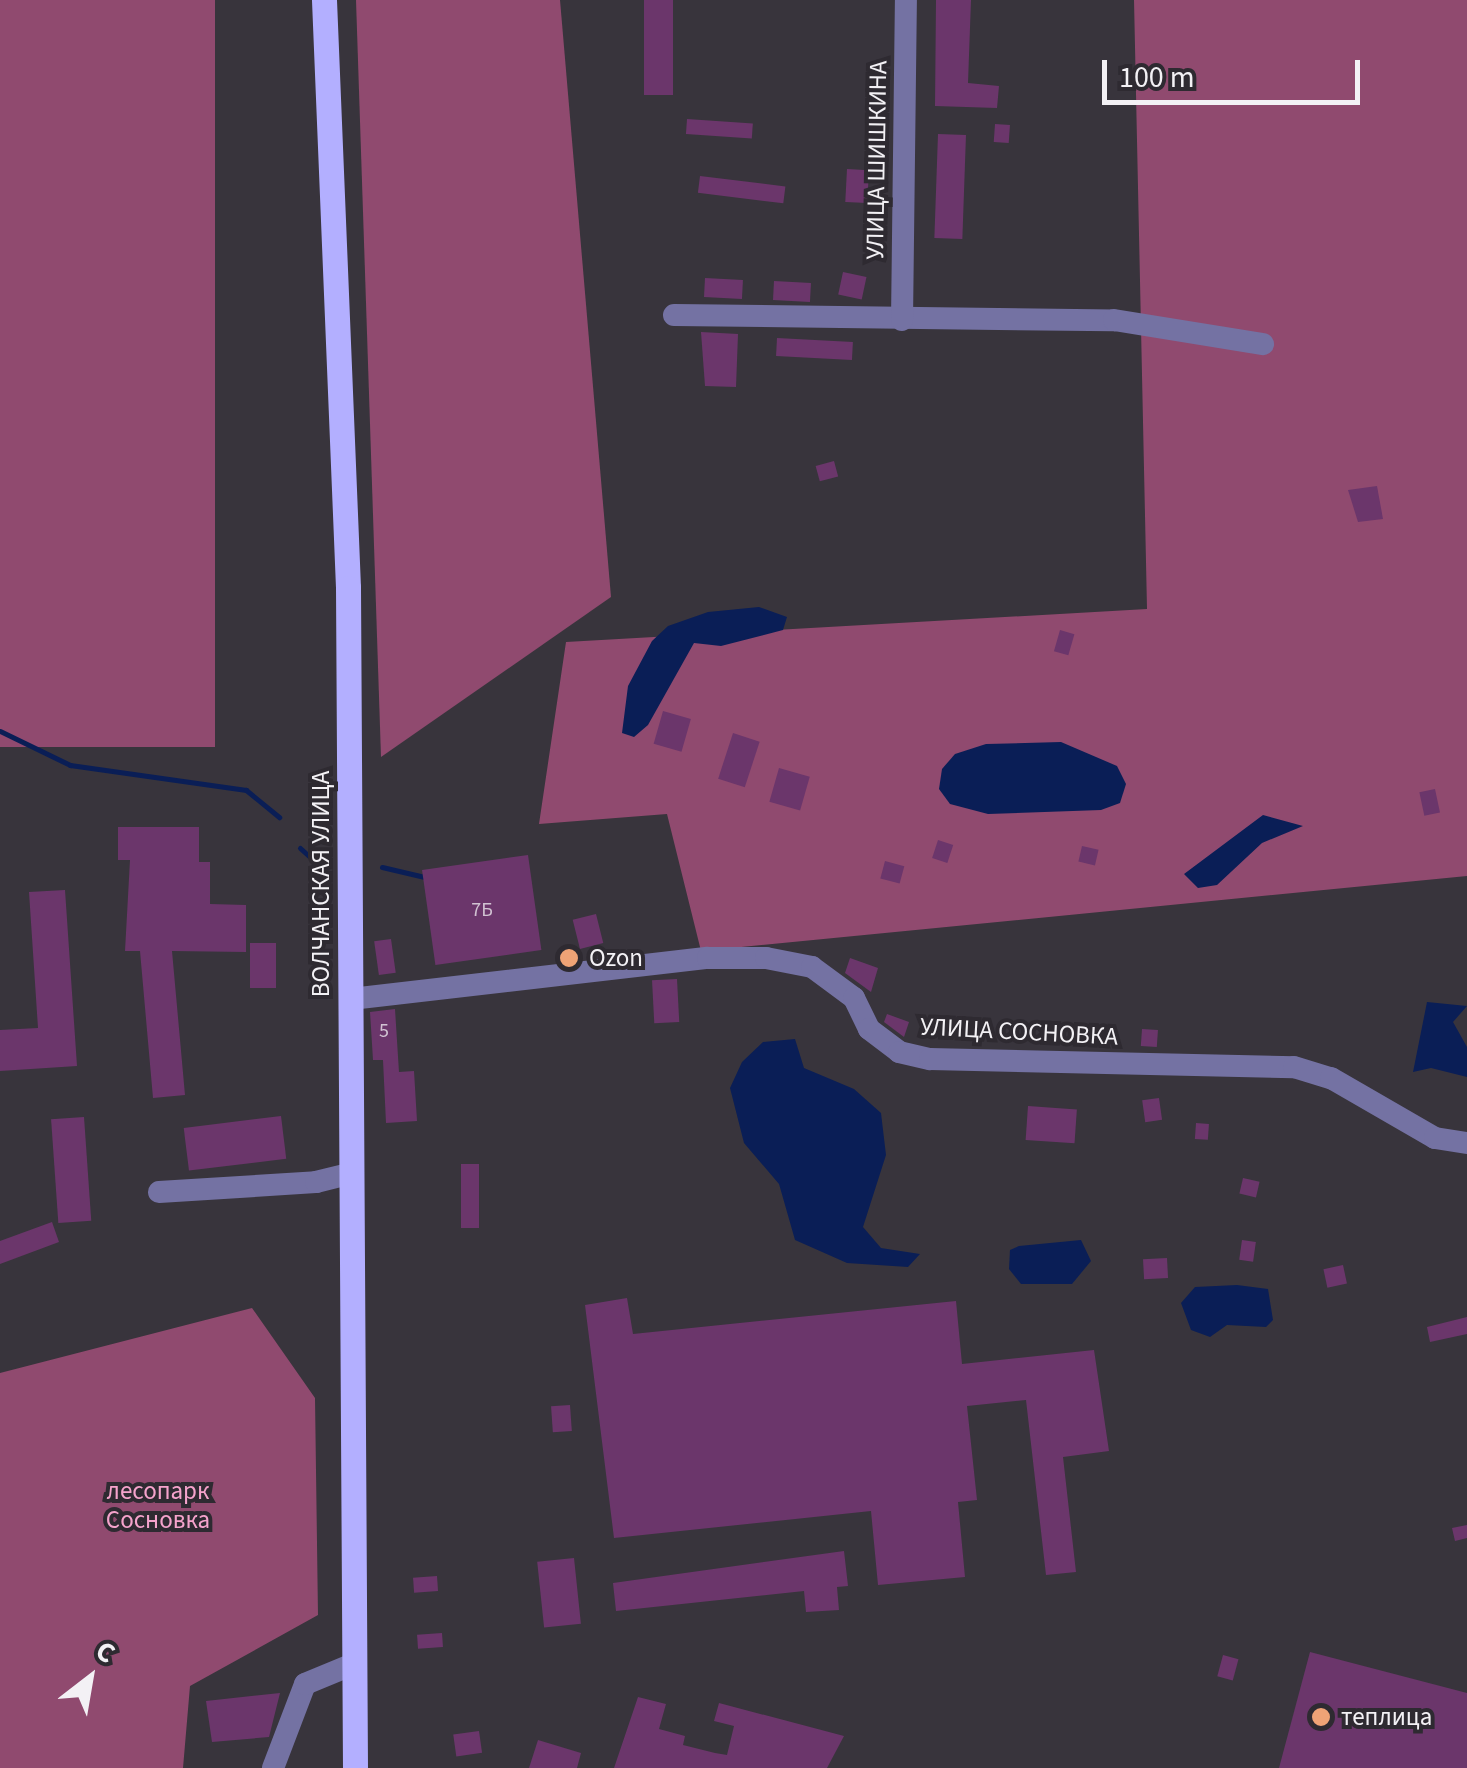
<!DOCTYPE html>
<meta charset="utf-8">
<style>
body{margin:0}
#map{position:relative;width:1467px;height:1768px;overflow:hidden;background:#38343c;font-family:"Source Sans 3",sans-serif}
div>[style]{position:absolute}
.forest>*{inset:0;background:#904a6f;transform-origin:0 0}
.water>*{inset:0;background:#0a1e56}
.stream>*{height:5px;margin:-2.5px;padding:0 2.5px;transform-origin:2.5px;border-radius:2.5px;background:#0a1e56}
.building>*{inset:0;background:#6b366b;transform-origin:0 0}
.minor>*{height:22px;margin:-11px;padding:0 11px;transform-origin:11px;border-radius:11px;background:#7472a3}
.major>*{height:25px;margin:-12.5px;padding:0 12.5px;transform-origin:12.5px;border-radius:12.5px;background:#b3afff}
.dots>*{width:28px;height:28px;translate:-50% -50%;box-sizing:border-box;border:5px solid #2e2a31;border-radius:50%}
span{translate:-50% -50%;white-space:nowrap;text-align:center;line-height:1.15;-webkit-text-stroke:8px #2e2a31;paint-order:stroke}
.number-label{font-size:20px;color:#d1c2d2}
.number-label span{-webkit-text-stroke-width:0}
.street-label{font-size:25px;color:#f3f1f5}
.poi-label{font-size:25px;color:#f3f1f5}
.left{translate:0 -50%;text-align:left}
.park-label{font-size:25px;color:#f5a3cc}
.north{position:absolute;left:40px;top:1628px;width:100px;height:100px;-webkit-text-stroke:8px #2e2a31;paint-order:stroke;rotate:31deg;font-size:28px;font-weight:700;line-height:40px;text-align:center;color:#f3f1f5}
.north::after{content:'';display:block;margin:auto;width:35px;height:45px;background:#f3f1f5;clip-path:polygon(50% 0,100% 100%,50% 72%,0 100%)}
.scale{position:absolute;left:1102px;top:60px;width:258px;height:45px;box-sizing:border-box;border:5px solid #f3f1f5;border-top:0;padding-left:12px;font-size:30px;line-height:35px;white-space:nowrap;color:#f3f1f5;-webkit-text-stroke:8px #2e2a31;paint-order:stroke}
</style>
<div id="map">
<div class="forest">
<i style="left:0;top:0;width:215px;height:747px"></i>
<i style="clip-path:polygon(356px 0,560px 0,611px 597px,381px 757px)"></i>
<i style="clip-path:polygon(1134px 0,1467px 0,1467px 876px,701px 951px,667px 814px,539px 824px,566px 642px,1147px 609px)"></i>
<i style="clip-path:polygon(252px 1308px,315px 1398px,318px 1615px,190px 1686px,183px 1768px,0 1768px,0 1373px)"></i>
</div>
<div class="water">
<i style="clip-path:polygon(759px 607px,787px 617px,783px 630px,721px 646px,694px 643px,648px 725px,634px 737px,622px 733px,628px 686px,652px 641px,668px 626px,708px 612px)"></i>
<i style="clip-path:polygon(1061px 742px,1117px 766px,1126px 784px,1120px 803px,1101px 810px,988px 814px,950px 804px,939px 789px,942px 769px,955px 754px,986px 744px)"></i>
<i style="clip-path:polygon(1263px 815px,1303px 826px,1262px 843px,1217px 885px,1198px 888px,1184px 874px)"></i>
<i style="clip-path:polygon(1427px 1002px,1467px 1006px,1453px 1022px,1467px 1047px,1467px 1077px,1431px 1068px,1413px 1072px)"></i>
<i style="clip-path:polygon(795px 1039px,804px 1068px,854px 1089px,881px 1113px,886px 1155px,863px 1227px,881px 1248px,920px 1254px,908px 1267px,847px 1263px,795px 1240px,779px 1184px,744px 1143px,730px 1088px,742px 1062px,763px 1042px)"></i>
<i style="clip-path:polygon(1081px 1240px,1091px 1261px,1072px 1284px,1021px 1284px,1009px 1269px,1010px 1250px,1019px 1246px)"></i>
<i style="clip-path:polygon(1237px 1285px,1268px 1289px,1273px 1320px,1266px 1327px,1227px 1325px,1210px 1337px,1191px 1330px,1181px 1303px,1195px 1287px)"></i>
</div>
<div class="stream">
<i style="left:0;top:731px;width:78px;rotate:25.9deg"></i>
<i style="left:70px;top:765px;width:178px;rotate:8.1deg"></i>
<i style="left:246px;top:790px;width:43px;rotate:39.3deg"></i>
<i style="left:300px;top:848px;width:31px;rotate:42deg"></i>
<i style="left:382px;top:867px;width:48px;rotate:13.2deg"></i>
</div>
<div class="building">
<i style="left:644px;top:0;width:29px;height:95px"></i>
<i style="clip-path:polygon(936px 0,971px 0,968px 83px,999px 86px,997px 108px,935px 106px)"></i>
<i style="left:687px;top:119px;width:66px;height:15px;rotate:4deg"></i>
<i style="left:995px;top:124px;width:15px;height:18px;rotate:4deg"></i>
<i style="left:938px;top:134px;width:28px;height:104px;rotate:2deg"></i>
<i style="left:847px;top:169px;width:22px;height:33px;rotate:3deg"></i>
<i style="left:700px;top:176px;width:86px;height:17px;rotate:7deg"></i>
<i style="left:843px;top:272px;width:24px;height:23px;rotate:12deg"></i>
<i style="left:705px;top:278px;width:38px;height:19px;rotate:3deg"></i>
<i style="left:774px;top:281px;width:37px;height:19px;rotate:3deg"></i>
<i style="clip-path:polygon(701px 332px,738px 334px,736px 387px,705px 386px)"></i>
<i style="left:777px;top:338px;width:76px;height:18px;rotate:3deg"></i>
<i style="left:834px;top:461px;width:16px;height:19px;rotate:75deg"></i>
<i style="clip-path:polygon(1377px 486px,1383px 519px,1358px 522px,1348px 490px)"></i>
<i style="left:1060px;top:630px;width:15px;height:22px;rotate:16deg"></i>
<i style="left:663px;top:711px;width:29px;height:34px;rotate:16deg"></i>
<i style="left:733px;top:733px;width:28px;height:48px;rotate:18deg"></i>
<i style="left:779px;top:768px;width:32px;height:35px;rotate:16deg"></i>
<i style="left:1435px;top:789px;width:24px;height:16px;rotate:78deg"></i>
<i style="clip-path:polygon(118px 827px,199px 827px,199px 862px,210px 862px,210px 904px,246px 905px,246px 952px,172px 951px,185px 1095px,153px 1098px,140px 951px,125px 951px,130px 860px,118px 860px)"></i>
<i style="left:938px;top:840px;width:16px;height:19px;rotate:18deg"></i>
<i style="left:1082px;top:846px;width:17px;height:16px;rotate:13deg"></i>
<i style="left:528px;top:855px;width:96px;height:107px;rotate:82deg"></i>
<i style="left:885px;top:861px;width:20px;height:18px;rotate:15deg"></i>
<i style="clip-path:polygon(65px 890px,77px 1066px,0 1071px,0 1030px,38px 1028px,29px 892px)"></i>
<i style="left:596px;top:914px;width:30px;height:24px;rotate:76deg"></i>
<i style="left:391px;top:939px;width:34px;height:17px;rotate:82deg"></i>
<i style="left:250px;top:943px;width:26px;height:45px"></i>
<i style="clip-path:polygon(850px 958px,878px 968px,871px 992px,845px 973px)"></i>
<i style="left:677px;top:979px;width:43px;height:25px;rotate:87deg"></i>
<i style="clip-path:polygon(395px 1009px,399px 1072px,414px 1071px,417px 1121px,386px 1123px,383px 1060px,373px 1060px,370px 1012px)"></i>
<i style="clip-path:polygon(887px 1014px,909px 1022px,904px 1037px,884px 1022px)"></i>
<i style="left:1142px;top:1029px;width:16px;height:17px;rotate:4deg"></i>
<i style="left:1159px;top:1098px;width:22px;height:17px;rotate:82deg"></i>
<i style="left:1028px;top:1106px;width:49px;height:34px;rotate:4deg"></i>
<i style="left:281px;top:1116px;width:43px;height:98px;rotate:83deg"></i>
<i style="left:84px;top:1117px;width:104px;height:33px;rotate:86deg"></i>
<i style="left:1196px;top:1123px;width:13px;height:16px;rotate:4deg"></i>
<i style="left:461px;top:1164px;width:18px;height:64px"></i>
<i style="left:1243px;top:1178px;width:17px;height:16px;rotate:13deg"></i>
<i style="clip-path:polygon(52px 1222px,59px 1242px,0 1264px,0 1241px)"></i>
<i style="left:1242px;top:1240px;width:14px;height:20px;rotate:8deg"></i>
<i style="left:1167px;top:1258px;width:20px;height:24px;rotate:87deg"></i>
<i style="left:1343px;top:1265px;width:19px;height:20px;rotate:78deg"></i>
<i style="clip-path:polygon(627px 1298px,633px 1334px,956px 1301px,962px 1364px,1094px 1350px,1109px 1451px,1063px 1457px,1076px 1572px,1046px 1575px,1026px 1400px,967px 1406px,977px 1500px,958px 1502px,965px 1577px,878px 1585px,871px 1511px,614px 1538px,585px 1305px)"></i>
<i style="clip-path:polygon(1467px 1317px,1467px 1334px,1430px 1342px,1427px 1327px)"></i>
<i style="left:570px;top:1405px;width:26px;height:19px;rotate:86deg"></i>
<i style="clip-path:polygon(1467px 1525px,1467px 1538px,1455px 1541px,1452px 1528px)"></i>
<i style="clip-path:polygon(844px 1551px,848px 1586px,837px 1587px,839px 1610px,806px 1612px,804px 1591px,616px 1611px,613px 1583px)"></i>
<i style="left:574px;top:1558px;width:66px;height:37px;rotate:84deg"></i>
<i style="left:437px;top:1576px;width:15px;height:24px;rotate:86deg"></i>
<i style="left:442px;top:1633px;width:14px;height:25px;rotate:86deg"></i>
<i style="clip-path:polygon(1310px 1652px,1467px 1693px,1467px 1768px,1279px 1768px)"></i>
<i style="left:1223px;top:1655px;width:16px;height:22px;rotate:15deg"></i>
<i style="clip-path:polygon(280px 1693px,269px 1737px,212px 1742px,206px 1701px)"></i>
<i style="clip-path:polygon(638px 1697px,666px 1704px,659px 1729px,685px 1736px,683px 1745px,715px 1753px,727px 1755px,734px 1726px,714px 1721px,719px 1703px,844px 1736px,827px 1768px,614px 1768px)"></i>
<i style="left:479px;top:1731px;width:22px;height:26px;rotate:82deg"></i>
<i style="clip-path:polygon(538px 1740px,581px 1753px,577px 1768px,529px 1768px)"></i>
</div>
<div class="minor">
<i style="left:674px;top:315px;width:440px;rotate:0.7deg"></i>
<i style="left:1114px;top:320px;width:151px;rotate:9.2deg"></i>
<i style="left:902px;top:320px;width:320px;rotate:-89.3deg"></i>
<i style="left:351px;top:999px;width:359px;rotate:-6.6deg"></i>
<i style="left:708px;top:958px;width:58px"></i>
<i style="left:766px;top:958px;width:47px;rotate:11.1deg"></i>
<i style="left:812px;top:967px;width:52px;rotate:36.4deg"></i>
<i style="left:854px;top:998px;width:34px;rotate:64deg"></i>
<i style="left:869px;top:1029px;width:38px;rotate:37deg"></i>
<i style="left:899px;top:1052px;width:32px;rotate:13deg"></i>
<i style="left:930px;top:1059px;width:364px;rotate:1.3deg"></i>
<i style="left:1294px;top:1067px;width:39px;rotate:17deg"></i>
<i style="left:1331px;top:1078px;width:120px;rotate:30deg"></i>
<i style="left:1435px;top:1138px;width:32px;rotate:9deg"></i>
<i style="left:159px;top:1192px;width:157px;rotate:-3.6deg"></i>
<i style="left:316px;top:1182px;width:37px;rotate:-14deg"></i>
<i style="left:273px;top:1768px;width:90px;rotate:-69.1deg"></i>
<i style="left:305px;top:1684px;width:55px;rotate:-22.4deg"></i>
</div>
<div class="major">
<i style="left:324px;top:0;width:588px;rotate:87.66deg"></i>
<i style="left:348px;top:588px;width:1180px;rotate:89.66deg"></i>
</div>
<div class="dots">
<i style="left:569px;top:958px;background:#efa376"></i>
<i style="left:1321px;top:1717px;background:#efa376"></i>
</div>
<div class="number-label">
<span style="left:482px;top:910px">7Б</span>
<span style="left:384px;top:1031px">5</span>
</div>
<div class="street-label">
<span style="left:877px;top:160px;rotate:-89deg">УЛИЦА ШИШКИНА</span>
<span style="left:321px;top:884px;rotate:-90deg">ВОЛЧАНСКАЯ УЛИЦА</span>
<span style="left:1019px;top:1032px;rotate:3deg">УЛИЦА СОСНОВКА</span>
</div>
<div class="poi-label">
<span class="left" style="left:589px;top:958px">Ozon</span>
<span class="left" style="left:1341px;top:1717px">теплица</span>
</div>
<div class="park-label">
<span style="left:158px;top:1506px">лесопарк<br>Сосновка</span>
</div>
<div class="north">С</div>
<div class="scale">100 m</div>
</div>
